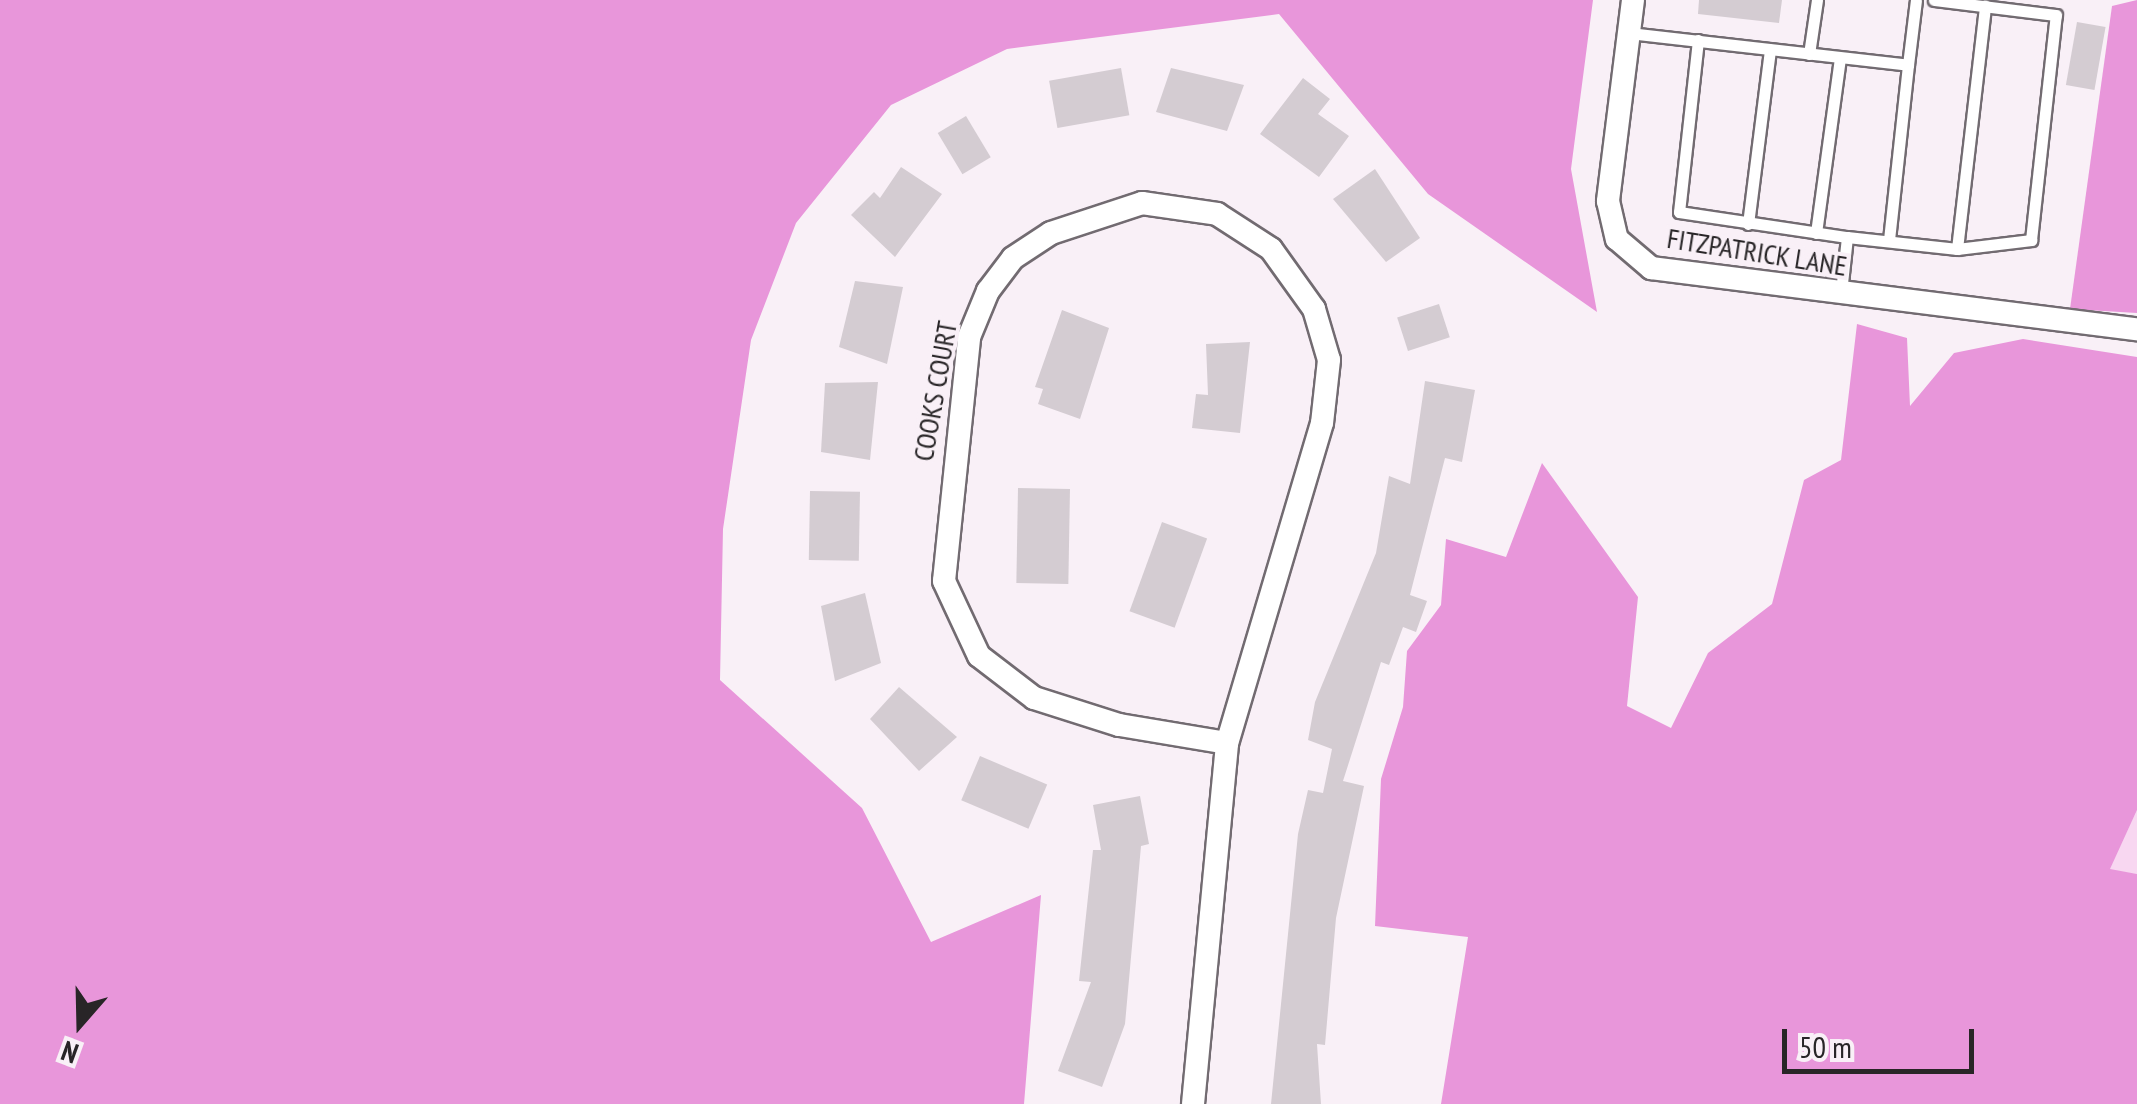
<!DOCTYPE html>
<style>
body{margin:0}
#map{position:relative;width:2137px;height:1104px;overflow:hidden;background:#f9f0f7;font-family:"PT Sans Narrow",sans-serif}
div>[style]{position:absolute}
.green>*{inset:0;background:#f8d7f1}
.forest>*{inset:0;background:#e896da}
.building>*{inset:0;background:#d4ccd2;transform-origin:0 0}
.roads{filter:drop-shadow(2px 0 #726b71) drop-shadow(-2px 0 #726b71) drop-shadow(0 2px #726b71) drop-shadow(0 -2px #726b71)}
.service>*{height:11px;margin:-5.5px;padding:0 5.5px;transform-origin:5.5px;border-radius:5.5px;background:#fff}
.minor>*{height:22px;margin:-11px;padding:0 11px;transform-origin:11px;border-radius:11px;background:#fff}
span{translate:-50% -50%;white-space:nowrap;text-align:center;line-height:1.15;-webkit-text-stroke:8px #f9f0f7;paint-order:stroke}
.street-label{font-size:28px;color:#282527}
.north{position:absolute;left:30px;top:974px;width:100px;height:100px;-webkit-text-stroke:8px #f9f0f7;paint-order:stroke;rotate:200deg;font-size:28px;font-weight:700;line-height:40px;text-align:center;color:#282527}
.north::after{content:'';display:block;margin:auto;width:35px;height:45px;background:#282527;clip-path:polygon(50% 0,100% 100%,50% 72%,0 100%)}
.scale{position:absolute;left:1782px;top:1029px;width:192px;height:45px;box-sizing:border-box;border:5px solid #282527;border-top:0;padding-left:12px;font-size:30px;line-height:35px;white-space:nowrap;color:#282527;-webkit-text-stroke:8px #f9f0f7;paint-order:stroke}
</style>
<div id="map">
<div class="green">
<i style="clip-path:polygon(2137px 810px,2137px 874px,2109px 870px)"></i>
</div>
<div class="forest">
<i style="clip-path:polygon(0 0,1593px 0,1571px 169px,1597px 312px,1428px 194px,1279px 14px,1007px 49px,891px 105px,796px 223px,751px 340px,723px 529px,720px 680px,862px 808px,931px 942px,1041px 895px,1024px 1104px,0 1104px)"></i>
<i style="clip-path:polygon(2137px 0,2137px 313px,2070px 309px,2112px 6px)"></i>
<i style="clip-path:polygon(1857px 324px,1907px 338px,1910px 406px,1954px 353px,2023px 339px,2137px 357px,2137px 810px,2110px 869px,2137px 874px,2137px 1104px,1441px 1104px,1468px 937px,1375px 926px,1381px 779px,1403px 707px,1407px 651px,1441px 605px,1446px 539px,1506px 557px,1542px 463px,1638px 597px,1627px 706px,1671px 728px,1708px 653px,1772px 604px,1804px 480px,1841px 460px)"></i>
</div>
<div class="building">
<i style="clip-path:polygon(1699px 0,1782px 0,1779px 23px,1698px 14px)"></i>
<i style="left:2077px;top:22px;width:29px;height:64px;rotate:10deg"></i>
<i style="left:1121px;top:68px;width:48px;height:73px;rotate:80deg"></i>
<i style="clip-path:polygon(1171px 68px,1244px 85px,1227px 131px,1156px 112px)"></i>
<i style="clip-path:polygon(1303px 78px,1330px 99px,1318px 114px,1349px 136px,1319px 177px,1260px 134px)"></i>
<i style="left:966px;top:116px;width:48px;height:33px;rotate:59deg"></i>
<i style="clip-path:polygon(901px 167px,942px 194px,895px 257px,851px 215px,874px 192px,880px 198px)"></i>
<i style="clip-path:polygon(1375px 169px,1420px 238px,1386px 262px,1333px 199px)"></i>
<i style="clip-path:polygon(855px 281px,903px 287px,887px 364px,839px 347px)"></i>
<i style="left:1439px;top:304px;width:35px;height:44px;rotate:72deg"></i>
<i style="clip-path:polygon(1062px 310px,1109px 328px,1080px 419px,1038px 404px,1043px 389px,1035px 387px)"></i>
<i style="clip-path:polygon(1250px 342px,1240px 433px,1192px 428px,1196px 394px,1208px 395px,1206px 344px)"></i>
<i style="clip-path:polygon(1425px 381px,1475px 390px,1462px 462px,1445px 458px,1410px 595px,1427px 601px,1416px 632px,1403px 627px,1389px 665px,1381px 662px,1343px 781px,1364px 786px,1336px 918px,1325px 1045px,1317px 1044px,1321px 1104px,1271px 1104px,1298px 834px,1308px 790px,1323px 793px,1332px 749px,1308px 740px,1315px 702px,1376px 553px,1389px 476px,1410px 484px)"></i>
<i style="clip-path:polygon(878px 382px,870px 460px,821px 452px,825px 383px)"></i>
<i style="left:1018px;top:488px;width:52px;height:95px;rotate:1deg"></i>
<i style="left:810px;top:491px;width:50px;height:69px;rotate:1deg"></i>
<i style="left:1162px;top:522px;width:48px;height:95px;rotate:20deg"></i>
<i style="clip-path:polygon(865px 593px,881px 663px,835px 681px,821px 606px)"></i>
<i style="clip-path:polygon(899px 687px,957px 737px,919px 771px,870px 719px)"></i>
<i style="left:980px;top:756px;width:73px;height:48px;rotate:23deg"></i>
<i style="clip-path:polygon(1140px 796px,1149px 844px,1141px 846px,1125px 1024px,1102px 1087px,1058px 1071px,1091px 982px,1079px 981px,1093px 850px,1101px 850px,1093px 805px)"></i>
</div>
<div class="roads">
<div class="service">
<i style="left:1629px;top:33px;width:281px;rotate:6.5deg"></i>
<i style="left:1908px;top:65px;width:177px;rotate:96.2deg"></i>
<i style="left:1698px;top:40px;width:173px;rotate:96.3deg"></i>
<i style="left:1679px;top:212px;width:170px;rotate:8.5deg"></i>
<i style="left:1847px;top:237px;width:55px;rotate:96.2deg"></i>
<i style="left:1809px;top:54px;width:55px;rotate:-81.6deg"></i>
<i style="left:1908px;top:65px;width:65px;rotate:-83deg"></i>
<i style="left:1748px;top:224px;width:176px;rotate:-82.8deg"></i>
<i style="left:1816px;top:233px;width:177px;rotate:-82.2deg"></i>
<i style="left:1847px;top:237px;width:111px;rotate:6.2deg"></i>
<i style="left:1957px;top:249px;width:75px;rotate:-6.9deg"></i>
<i style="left:2031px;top:240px;width:226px;rotate:-83.7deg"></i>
<i style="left:2056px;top:15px;width:123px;rotate:-173deg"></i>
<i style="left:1957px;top:249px;width:245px;rotate:-83.4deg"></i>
</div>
<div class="minor">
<i style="left:1633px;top:0;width:203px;rotate:97.1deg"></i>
<i style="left:1608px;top:201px;width:39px;rotate:77deg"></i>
<i style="left:1617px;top:239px;width:45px;rotate:40.5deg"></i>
<i style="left:1651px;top:268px;width:490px;rotate:7.2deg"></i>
<i style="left:1142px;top:203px;width:76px;rotate:8.3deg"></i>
<i style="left:1217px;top:214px;width:64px;rotate:32.9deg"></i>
<i style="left:1271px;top:249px;width:74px;rotate:54.4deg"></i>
<i style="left:1314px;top:309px;width:53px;rotate:73.6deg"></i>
<i style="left:1329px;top:360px;width:63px;rotate:96.3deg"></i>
<i style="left:1322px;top:423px;width:334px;rotate:106.5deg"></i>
<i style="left:1227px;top:743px;width:109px;rotate:-170.5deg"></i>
<i style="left:1119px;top:725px;width:89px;rotate:-162.4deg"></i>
<i style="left:1034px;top:698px;width:69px;rotate:-142.6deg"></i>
<i style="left:979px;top:656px;width:83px;rotate:-115deg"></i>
<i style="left:944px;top:581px;width:245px;rotate:-84.1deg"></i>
<i style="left:969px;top:337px;width:50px;rotate:-67.6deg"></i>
<i style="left:988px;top:291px;width:41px;rotate:-52.9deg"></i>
<i style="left:1013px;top:258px;width:45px;rotate:-33.3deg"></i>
<i style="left:1051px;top:233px;width:96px;rotate:-18.2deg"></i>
<i style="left:1193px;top:1104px;width:363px;rotate:-84.6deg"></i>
</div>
</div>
<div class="street-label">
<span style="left:1757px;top:252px;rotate:9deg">FITZPATRICK LANE</span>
<span style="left:935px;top:391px;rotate:-80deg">COOKS COURT</span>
</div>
<div class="north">N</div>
<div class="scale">50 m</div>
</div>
